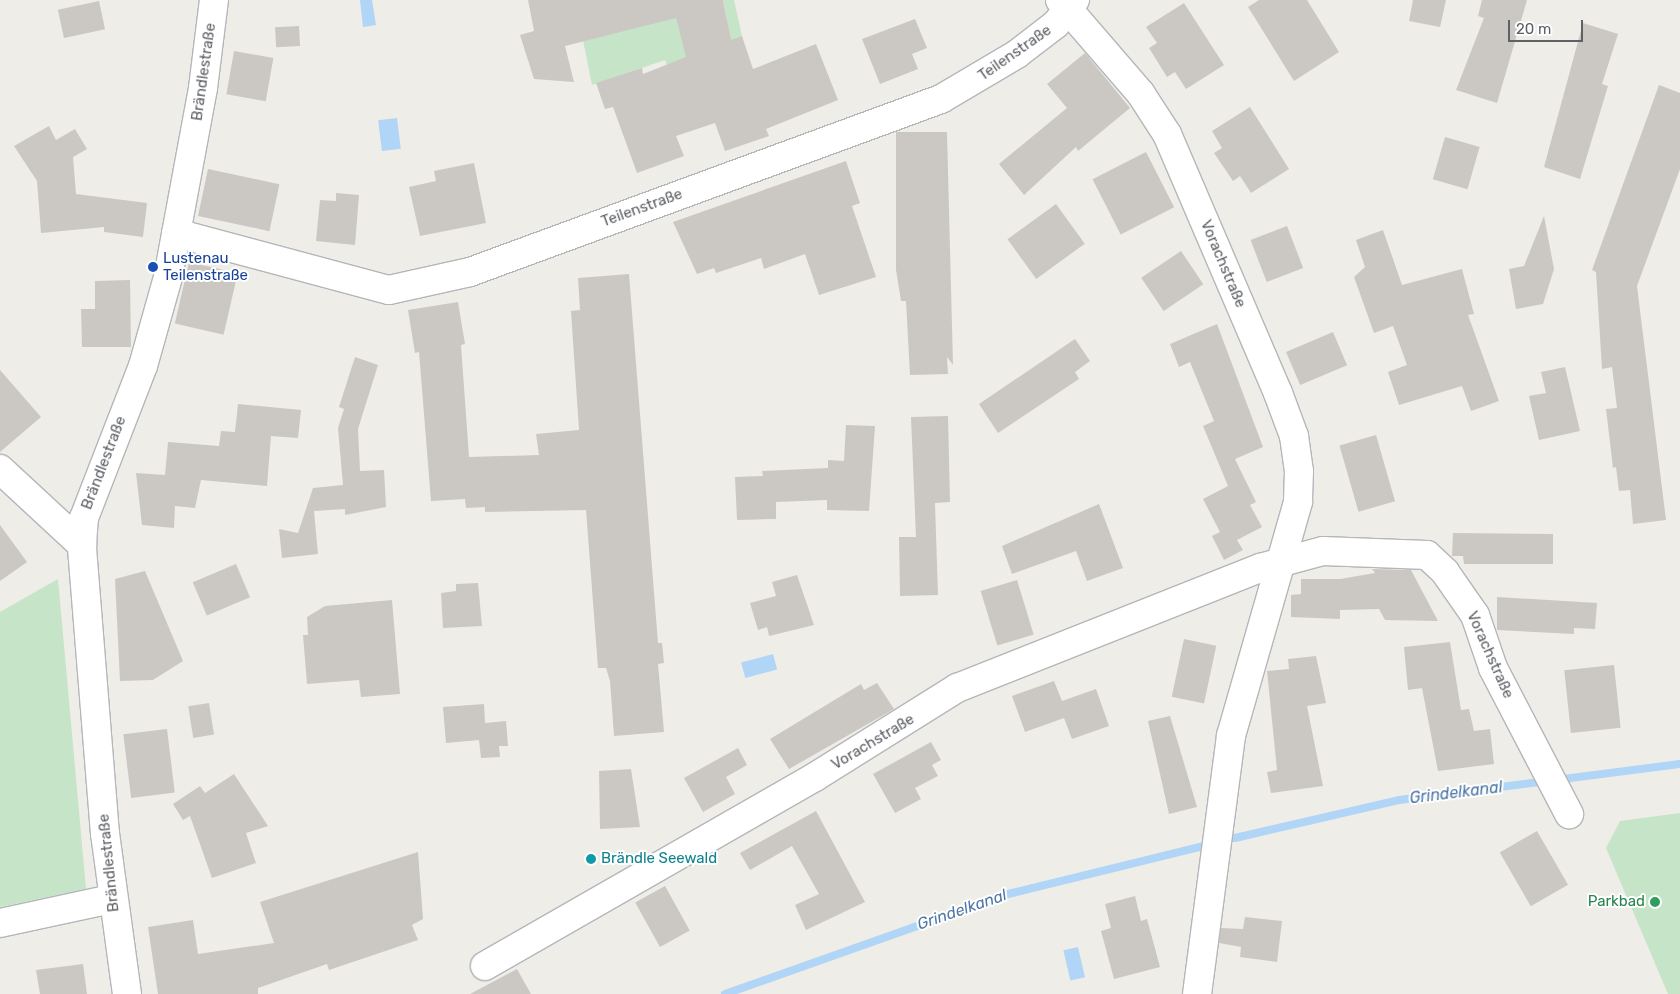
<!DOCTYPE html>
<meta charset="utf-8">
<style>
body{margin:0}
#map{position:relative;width:1680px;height:994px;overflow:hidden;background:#efede7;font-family:Rubik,sans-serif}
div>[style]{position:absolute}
.green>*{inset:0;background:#c6e4c7}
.water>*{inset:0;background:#b0d5f6;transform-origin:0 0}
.stream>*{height:8px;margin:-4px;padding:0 4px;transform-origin:4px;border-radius:4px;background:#b0d5f6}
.building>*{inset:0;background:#cbc8c4;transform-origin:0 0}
.roads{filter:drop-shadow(1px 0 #b4b6ba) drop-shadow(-1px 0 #b4b6ba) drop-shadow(0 1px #b4b6ba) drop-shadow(0 -1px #b4b6ba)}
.minor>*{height:28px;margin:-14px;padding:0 14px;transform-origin:14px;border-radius:14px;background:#fff}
.dots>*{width:14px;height:14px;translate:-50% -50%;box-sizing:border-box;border:2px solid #fff;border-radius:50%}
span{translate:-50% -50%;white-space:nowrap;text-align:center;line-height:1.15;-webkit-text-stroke:4px #fff;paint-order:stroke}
.street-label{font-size:15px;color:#5e6166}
.transit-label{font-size:15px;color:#164399}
.left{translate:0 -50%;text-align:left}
.culture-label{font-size:15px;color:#0d838f}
.leisure-label{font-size:15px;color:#27864d}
.right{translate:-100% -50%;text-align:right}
.water-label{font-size:16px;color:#4d77a7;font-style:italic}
.scale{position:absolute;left:1508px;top:20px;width:75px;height:22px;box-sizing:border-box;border:2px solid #5e6166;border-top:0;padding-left:6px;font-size:15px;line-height:18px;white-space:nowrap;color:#5e6166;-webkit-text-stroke:4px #fff;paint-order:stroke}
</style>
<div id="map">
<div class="green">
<i style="clip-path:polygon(575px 0,672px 0,679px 31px,727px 18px,723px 0,734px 0,742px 36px,667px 65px,665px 60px,592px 85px)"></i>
<i style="clip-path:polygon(58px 579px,86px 889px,0 907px,0 612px)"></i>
<i style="clip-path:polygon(1680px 813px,1680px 994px,1668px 994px,1606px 848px,1620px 821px)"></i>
</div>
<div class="water">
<i style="clip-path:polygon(360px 0,372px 0,376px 25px,363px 27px)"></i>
<i style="left:397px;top:118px;width:31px;height:19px;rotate:83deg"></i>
<i style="left:773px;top:654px;width:16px;height:33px;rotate:75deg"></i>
<i style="left:1078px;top:947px;width:31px;height:15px;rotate:77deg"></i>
</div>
<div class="stream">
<i style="left:1235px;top:838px;width:168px;rotate:-13deg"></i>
<i style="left:1399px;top:800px;width:283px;rotate:-7.3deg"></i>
<i style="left:725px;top:994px;width:296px;rotate:-19.5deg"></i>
<i style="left:1004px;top:895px;width:206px;rotate:-13.8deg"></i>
</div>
<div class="building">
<i style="clip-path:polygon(528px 0,723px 0,731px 40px,742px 36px,753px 69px,816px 44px,838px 100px,766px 129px,769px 136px,725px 151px,715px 123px,676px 136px,684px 156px,637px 173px,613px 107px,605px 109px,596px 83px,642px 68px,643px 74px,686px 57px,676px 18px,565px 46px,574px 82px,534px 79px,520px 35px,534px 31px)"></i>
<i style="clip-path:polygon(1259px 0,1307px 0,1339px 52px,1294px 81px,1248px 7px)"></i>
<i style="clip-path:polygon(1413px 0,1446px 0,1440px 27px,1409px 21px)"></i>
<i style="clip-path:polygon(1482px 0,1527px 0,1497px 103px,1456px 90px,1484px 18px,1478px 16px)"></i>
<i style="left:99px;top:1px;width:29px;height:42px;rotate:78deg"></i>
<i style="clip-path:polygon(1184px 3px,1224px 65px,1186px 89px,1175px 72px,1167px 77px,1149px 48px,1157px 43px,1146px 27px)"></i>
<i style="clip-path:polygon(915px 19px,927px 48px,912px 54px,918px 69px,880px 84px,862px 39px)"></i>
<i style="clip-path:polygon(1583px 23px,1618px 34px,1602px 84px,1608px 86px,1580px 179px,1544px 167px)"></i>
<i style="left:299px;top:26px;width:20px;height:24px;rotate:87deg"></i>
<i style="left:234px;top:51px;width:40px;height:44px;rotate:10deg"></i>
<i style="clip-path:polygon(1085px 53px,1130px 108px,1078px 151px,1076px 147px,1024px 195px,999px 164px,1067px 108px,1047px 84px)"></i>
<i style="clip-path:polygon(1659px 85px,1680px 93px,1680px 169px,1637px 286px,1666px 520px,1633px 524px,1630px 490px,1619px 491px,1616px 467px,1613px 468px,1606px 409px,1617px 408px,1612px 367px,1602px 369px,1596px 272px,1592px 270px)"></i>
<i style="clip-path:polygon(1250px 107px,1289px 169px,1251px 193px,1240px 176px,1233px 181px,1214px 153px,1222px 148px,1212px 131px)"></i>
<i style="clip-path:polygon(49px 126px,56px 140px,75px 129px,87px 149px,73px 157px,76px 194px,147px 203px,143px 237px,104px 232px,104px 227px,41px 233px,37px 181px,14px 146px)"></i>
<i style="clip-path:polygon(896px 132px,947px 132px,953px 365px,947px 357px,948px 374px,910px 375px,906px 301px,901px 301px,896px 270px)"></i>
<i style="left:1445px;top:137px;width:36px;height:44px;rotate:16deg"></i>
<i style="left:1146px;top:152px;width:62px;height:60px;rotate:63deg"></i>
<i style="clip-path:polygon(846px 161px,860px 203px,852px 206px,876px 277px,819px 295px,805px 254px,764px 269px,761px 258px,716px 273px,714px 268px,697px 274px,673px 222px)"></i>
<i style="clip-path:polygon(474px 163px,486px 223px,420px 236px,409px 187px,436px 181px,434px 171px)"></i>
<i style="left:208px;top:169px;width:73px;height:48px;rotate:12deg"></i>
<i style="clip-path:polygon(336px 193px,359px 195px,355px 245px,316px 241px,320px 200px,336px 201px)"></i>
<i style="left:1056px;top:204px;width:49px;height:60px;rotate:54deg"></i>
<i style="clip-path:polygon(1544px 216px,1554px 269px,1543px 304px,1516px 309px,1509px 269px,1524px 266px)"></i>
<i style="left:1287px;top:226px;width:45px;height:39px;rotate:69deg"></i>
<i style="clip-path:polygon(1383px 230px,1402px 285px,1462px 269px,1474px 314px,1468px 315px,1499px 401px,1471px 411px,1462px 386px,1399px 405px,1388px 372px,1407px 365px,1393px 326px,1374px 333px,1354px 277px,1365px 267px,1356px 240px)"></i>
<i style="left:1181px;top:251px;width:40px;height:48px;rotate:56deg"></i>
<i style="left:189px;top:262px;width:50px;height:63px;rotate:13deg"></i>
<i style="clip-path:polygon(629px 274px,658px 643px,662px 643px,664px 663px,658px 664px,664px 732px,614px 736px,610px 681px,606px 668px,598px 668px,586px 510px,485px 512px,485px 507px,466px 508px,465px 499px,431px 501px,419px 352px,415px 353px,408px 310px,458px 302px,465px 344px,461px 345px,469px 457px,539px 455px,536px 434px,579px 430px,571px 311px,580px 310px,578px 278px)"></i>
<i style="clip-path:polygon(130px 280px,131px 347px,82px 347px,81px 309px,95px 309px,95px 281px)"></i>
<i style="clip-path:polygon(1217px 324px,1263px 447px,1235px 459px,1256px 502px,1250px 505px,1262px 527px,1237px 540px,1243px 550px,1224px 560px,1212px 536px,1220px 532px,1203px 499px,1228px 486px,1203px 426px,1214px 421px,1190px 362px,1179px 367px,1170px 344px)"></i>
<i style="left:1333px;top:332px;width:36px;height:51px;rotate:67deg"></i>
<i style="clip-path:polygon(1075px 339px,1090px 361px,1075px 372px,1079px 379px,998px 433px,979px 404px)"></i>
<i style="clip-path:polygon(355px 357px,378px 365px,358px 429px,360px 471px,384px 470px,386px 507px,345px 515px,345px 509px,314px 511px,318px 554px,282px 558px,279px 529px,298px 533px,313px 488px,343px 485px,338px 428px,344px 409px,339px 407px)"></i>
<i style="clip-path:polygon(1565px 367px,1580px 431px,1539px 440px,1529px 396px,1546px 393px,1541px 372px)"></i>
<i style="clip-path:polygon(0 370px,41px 417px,0 452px)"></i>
<i style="clip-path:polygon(238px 404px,301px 410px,298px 438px,271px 436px,267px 486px,201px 480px,195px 508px,175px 506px,174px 528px,142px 525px,136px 473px,165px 475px,168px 442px,219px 446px,221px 431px,235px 432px)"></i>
<i style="clip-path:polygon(948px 416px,950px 502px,935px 503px,938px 595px,900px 596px,899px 537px,916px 537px,911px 417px)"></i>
<i style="clip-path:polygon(846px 425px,875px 426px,869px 511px,827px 510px,827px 500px,776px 502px,776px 519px,737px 520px,735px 477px,763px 476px,762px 471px,828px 468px,828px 460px,844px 461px)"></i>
<i style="left:1376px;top:435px;width:69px;height:38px;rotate:74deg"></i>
<i style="clip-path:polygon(1099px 504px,1123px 568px,1087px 581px,1076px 551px,1012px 574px,1002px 546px)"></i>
<i style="clip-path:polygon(0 525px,27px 562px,0 581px)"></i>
<i style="clip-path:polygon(1453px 533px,1553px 534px,1553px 564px,1464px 564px,1463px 556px,1452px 556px)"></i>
<i style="left:236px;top:564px;width:36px;height:47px;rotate:67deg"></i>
<i style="clip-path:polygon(1372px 569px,1411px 570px,1438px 621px,1385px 620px,1379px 609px,1340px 610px,1340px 619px,1291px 617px,1291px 595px,1301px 594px,1301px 579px,1340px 579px,1375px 573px)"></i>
<i style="clip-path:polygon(145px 571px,183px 661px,153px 680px,120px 681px,115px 579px)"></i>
<i style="clip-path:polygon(797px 575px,814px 625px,769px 636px,767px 627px,758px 630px,750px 603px,776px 596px,772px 582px)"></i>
<i style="left:1017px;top:580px;width:57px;height:38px;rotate:73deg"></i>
<i style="clip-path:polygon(478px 583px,482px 626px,443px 628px,441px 593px,456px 591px,456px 584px)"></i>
<i style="clip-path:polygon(1497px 597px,1597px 603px,1595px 629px,1574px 628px,1574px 634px,1497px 630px)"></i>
<i style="clip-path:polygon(392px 600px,400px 694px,361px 697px,359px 680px,307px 684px,303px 635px,308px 635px,307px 617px,325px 606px)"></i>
<i style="left:1184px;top:639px;width:33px;height:59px;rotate:12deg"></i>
<i style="clip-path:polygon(1450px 642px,1461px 710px,1469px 709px,1474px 731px,1490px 729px,1494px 764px,1438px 771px,1422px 688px,1408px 690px,1404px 647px)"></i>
<i style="clip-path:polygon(1316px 656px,1326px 703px,1307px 706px,1323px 786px,1271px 793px,1267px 772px,1277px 770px,1267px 671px,1289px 669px,1288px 659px)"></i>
<i style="left:1614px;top:665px;width:63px;height:50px;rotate:84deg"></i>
<i style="clip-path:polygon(1054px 681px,1062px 701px,1096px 689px,1109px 726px,1072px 739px,1064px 718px,1025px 732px,1012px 696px)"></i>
<i style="clip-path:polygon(877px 683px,894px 709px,789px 769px,770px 739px,861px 684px,864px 690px)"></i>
<i style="left:209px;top:703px;width:32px;height:21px;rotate:81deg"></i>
<i style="clip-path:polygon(484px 704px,485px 723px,506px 721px,508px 746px,499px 746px,500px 757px,481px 758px,479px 740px,446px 743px,443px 707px)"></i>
<i style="clip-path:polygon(1170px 716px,1197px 807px,1169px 814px,1148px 721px)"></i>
<i style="left:167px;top:729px;width:64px;height:44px;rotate:83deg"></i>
<i style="clip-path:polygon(931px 742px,941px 760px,932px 765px,938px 776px,915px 788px,921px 799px,895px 813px,873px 774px)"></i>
<i style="clip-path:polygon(738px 748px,747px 765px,726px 777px,735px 794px,703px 812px,684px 778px)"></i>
<i style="clip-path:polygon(631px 769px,640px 827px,600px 829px,599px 771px)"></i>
<i style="clip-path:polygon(234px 774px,268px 826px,246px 833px,256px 863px,212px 878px,190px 816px,183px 820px,173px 804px,200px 786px,205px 793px)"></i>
<i style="clip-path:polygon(816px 811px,865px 902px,806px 930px,795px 905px,819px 894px,792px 846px,750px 870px,740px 853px)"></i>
<i style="left:1537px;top:831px;width:62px;height:43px;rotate:60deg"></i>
<i style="clip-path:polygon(418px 852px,423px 919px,412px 925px,418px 940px,329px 970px,327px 964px,258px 988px,258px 994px,158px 994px,148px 927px,193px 920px,198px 954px,274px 943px,260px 902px)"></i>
<i style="left:665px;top:886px;width:51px;height:34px;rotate:61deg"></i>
<i style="clip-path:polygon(1135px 896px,1141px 921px,1147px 919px,1160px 967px,1114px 979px,1101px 931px,1111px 928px,1105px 904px)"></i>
<i style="clip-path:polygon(1245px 917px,1282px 921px,1277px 962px,1240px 957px,1241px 947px,1219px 943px,1221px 928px,1243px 929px)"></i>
<i style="clip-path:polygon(83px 964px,87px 994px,40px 994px,36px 970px)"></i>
<i style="clip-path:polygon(517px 969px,531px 994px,470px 994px)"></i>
</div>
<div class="roads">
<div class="minor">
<i style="left:1060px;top:0;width:124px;rotate:49.2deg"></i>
<i style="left:1141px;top:94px;width:48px;rotate:57deg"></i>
<i style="left:1167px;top:134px;width:282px;rotate:66.8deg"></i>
<i style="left:1278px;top:393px;width:46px;rotate:69.6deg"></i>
<i style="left:1294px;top:436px;width:35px;rotate:82deg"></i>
<i style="left:1299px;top:471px;width:31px;rotate:92deg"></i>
<i style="left:1298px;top:502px;width:243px;rotate:106deg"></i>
<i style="left:1231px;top:736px;width:260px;rotate:97.5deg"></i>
<i style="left:176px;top:233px;width:220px;rotate:15deg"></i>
<i style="left:389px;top:290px;width:83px;rotate:-12.5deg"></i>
<i style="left:470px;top:272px;width:502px;rotate:-20.17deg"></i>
<i style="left:941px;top:99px;width:88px;rotate:-30.6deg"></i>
<i style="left:1017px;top:54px;width:49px;rotate:-37.6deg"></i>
<i style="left:1056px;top:24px;width:31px;rotate:-52deg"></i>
<i style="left:0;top:469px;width:112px;rotate:42.8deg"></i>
<i style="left:0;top:923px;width:114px;rotate:-12.2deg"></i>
<i style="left:485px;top:966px;width:380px;rotate:-29.8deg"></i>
<i style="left:815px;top:777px;width:168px;rotate:-32.1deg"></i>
<i style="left:957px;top:688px;width:326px;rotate:-21.6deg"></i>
<i style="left:1260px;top:568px;width:65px;rotate:-15.1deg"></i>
<i style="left:1323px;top:551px;width:104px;rotate:2.2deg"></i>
<i style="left:1427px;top:555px;width:25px;rotate:43deg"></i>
<i style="left:1445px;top:572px;width:52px;rotate:55.1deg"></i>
<i style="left:1475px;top:615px;width:56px;rotate:71.2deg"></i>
<i style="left:1493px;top:668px;width:165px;rotate:62.5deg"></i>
<i style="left:127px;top:994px;width:162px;rotate:-97.8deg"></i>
<i style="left:105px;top:834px;width:290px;rotate:-94.6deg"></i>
<i style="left:82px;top:545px;width:27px;rotate:-86deg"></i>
<i style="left:84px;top:518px;width:163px;rotate:-68.8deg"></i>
<i style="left:143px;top:366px;width:92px;rotate:-74.3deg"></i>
<i style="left:168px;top:277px;width:192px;rotate:-79.5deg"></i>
<i style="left:203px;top:88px;width:89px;rotate:-82.9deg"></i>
</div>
</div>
<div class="dots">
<i style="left:153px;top:267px;background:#1a4fb4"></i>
<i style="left:591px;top:859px;background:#0f9aa8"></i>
<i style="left:1655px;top:902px;background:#2e9e5b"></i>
</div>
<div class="street-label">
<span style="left:1015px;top:53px;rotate:-35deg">Teilenstraße</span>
<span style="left:204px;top:72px;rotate:-82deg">Brändlestraße</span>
<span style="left:642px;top:208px;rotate:-20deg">Teilenstraße</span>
<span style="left:1223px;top:264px;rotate:67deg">Vorachstraße</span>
<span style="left:104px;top:463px;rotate:-69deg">Brändlestraße</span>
<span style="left:1490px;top:655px;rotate:66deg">Vorachstraße</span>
<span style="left:873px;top:742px;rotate:-31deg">Vorachstraße</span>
<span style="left:109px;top:863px;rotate:-96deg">Brändlestraße</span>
</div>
<div class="transit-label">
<span class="left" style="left:163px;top:267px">Lustenau<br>Teilenstraße</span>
</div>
<div class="culture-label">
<span class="left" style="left:601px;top:859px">Brändle Seewald</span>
</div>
<div class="leisure-label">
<span class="right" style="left:1645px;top:902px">Parkbad</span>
</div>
<div class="water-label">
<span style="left:1456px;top:793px;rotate:-7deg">Grindelkanal</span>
<span style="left:962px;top:910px;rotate:-19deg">Grindelkanal</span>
</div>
<div class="scale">20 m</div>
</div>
